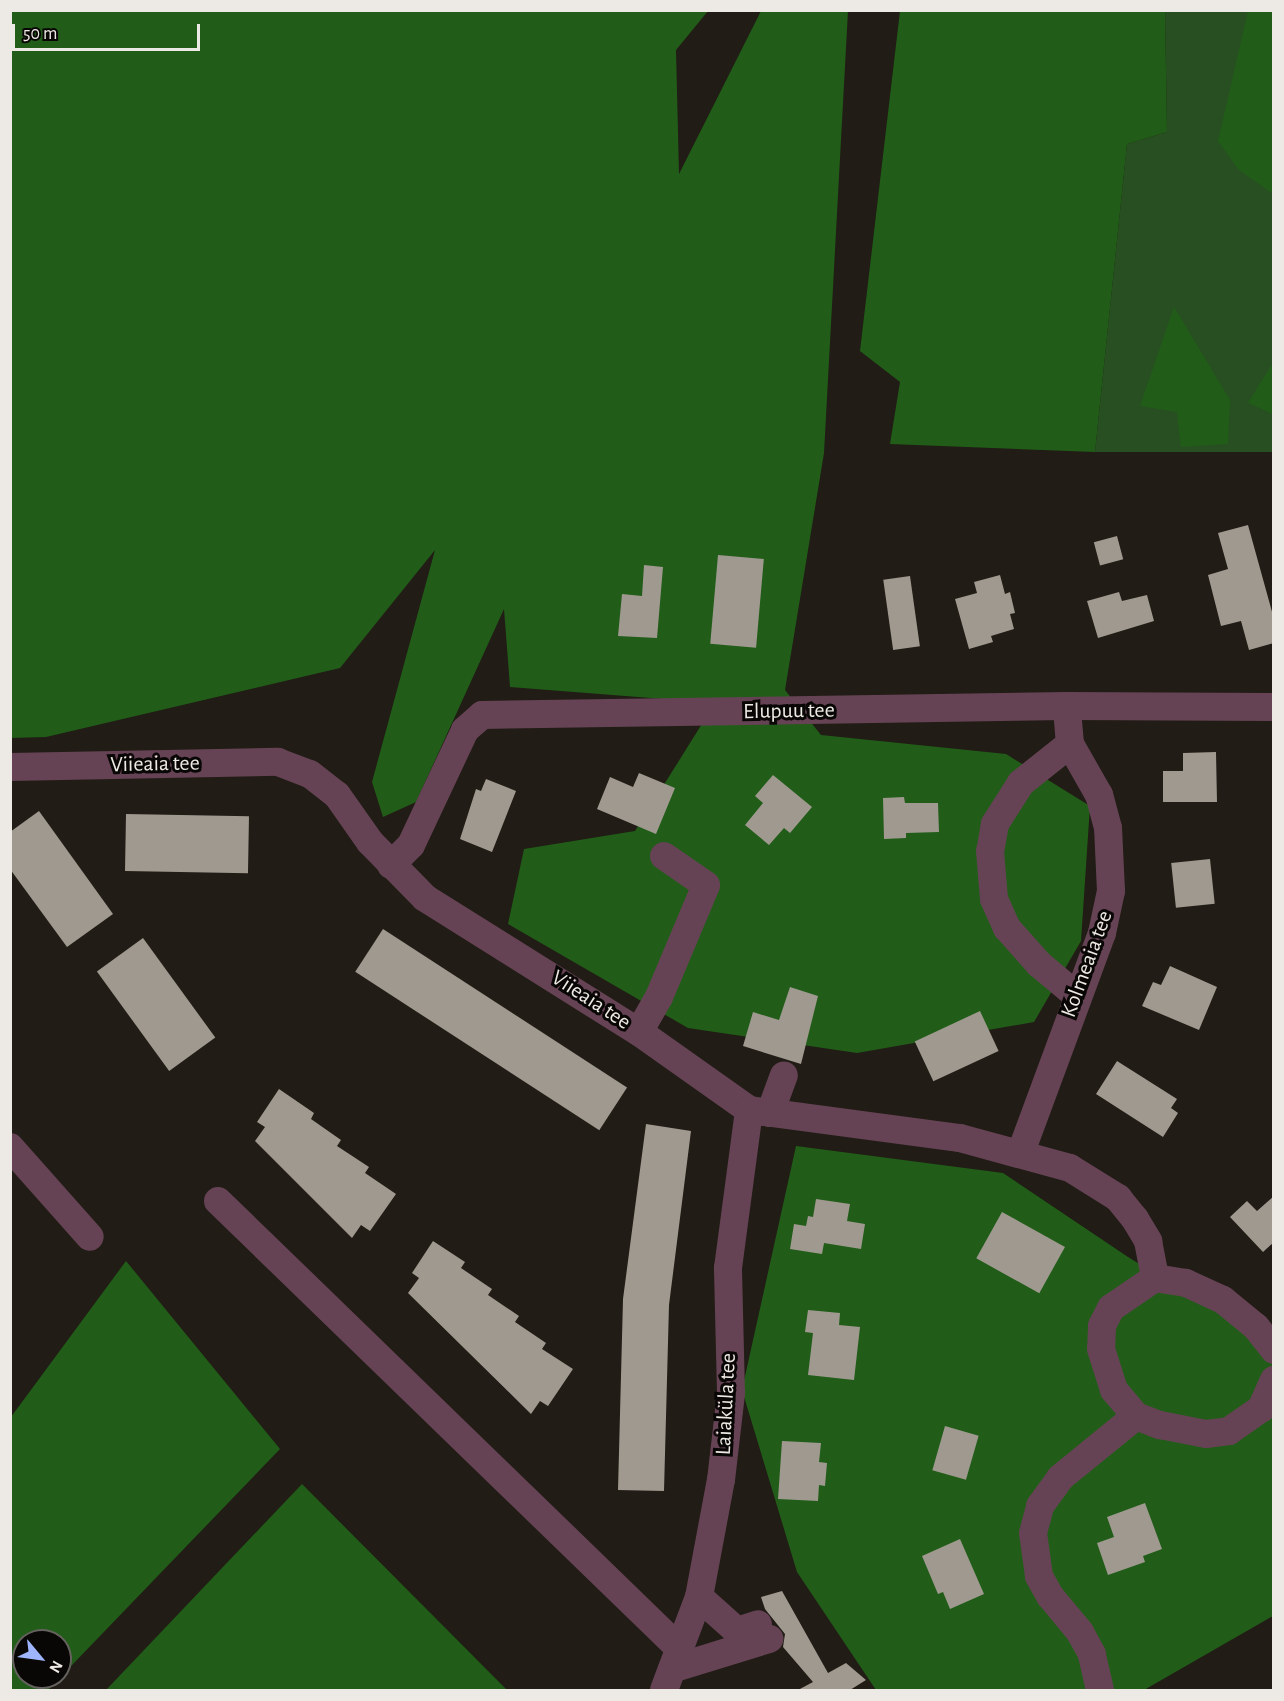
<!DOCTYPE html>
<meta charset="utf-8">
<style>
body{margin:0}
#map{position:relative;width:1284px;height:1701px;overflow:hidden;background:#211c15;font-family:"Alegreya Sans",sans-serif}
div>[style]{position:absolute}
.green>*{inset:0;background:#284f22}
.forest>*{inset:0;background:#215d18}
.building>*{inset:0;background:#a09990;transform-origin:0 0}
.minor>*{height:28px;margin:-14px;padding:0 14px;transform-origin:14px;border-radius:14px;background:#654354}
span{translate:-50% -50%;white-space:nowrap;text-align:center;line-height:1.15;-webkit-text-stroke:6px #090705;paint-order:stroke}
.street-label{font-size:22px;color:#ede9e4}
.frame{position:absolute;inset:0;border:12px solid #ede9e4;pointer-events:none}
.north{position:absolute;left:12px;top:1629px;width:60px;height:60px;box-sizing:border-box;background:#090705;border:2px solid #64615e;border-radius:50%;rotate:119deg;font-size:16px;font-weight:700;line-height:24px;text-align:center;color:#ede9e4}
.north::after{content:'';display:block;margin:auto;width:21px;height:27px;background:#9eb4fd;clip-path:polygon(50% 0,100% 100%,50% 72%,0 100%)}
.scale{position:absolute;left:12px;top:24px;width:188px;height:27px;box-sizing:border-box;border:3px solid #ede9e4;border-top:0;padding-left:8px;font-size:18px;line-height:21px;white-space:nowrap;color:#ede9e4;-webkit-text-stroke:4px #090705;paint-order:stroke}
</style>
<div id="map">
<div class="green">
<i style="clip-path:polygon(1165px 11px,1273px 11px,1273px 452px,1095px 452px,1127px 144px,1167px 132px)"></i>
</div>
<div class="forest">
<i style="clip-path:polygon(10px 11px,708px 11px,676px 50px,679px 174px,761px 11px,848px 11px,824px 453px,785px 690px,821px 735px,1006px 754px,1090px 806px,1081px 941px,1034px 1022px,857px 1053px,688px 1028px,508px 924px,524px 849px,635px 831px,715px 703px,510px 687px,504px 609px,416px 802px,383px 817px,372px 782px,435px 550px,340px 668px,46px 737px,11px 738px)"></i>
<i style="clip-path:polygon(900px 11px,1165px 11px,1167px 132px,1127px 144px,1095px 452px,890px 444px,900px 382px,860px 351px)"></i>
<i style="clip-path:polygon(1248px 11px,1273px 11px,1273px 194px,1239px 170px,1218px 141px)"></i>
<i style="clip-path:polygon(1174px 307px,1230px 400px,1228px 444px,1181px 447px,1177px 412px,1140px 406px)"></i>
<i style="clip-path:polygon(1273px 363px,1273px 414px,1248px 403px)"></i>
<i style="clip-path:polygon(796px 1146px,1003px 1173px,1128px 1257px,1273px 1346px,1273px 1616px,1144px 1690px,876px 1690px,797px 1572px,742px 1390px)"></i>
<i style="clip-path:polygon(evenodd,126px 1261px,280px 1449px,48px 1690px,11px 1690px,11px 1417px,126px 1261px,24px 1641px,60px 1641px,60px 1677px,24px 1677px,24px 1641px)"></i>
<i style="clip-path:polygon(302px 1484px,507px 1690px,106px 1690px)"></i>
</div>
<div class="building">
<i style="clip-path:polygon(1248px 525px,1274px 619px,1274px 643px,1249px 650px,1241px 621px,1221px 626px,1208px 575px,1228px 569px,1218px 533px)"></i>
<i style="left:1117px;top:536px;width:24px;height:24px;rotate:75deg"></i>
<i style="left:718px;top:555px;width:46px;height:89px;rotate:5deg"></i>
<i style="clip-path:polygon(644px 565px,663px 567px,657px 638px,618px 636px,622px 594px,642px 596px)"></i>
<i style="clip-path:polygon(1000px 575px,1005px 594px,1010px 592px,1015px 613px,1010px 614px,1014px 629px,991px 636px,993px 642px,969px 649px,955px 599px,977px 593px,974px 582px)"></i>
<i style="left:910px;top:576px;width:71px;height:27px;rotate:82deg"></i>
<i style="clip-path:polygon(1119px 592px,1122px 601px,1147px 595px,1154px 621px,1098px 638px,1087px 601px)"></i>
<i style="clip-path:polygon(1216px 752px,1217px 802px,1163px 802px,1163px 771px,1183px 771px,1183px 753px)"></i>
<i style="clip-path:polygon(639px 773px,675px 788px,656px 834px,597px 809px,610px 777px,633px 787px)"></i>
<i style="clip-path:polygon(773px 775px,812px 807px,790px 833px,784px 828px,769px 845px,745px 825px,763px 803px,755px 796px)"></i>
<i style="clip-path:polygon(486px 779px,516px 791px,492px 852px,460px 839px,476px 789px,481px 791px)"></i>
<i style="clip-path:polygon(904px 797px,905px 803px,938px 803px,939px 832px,906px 833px,906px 838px,884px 839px,883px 798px)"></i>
<i style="clip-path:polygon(39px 811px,113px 914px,67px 947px,10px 869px,10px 832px)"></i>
<i style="left:126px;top:814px;width:123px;height:57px;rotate:1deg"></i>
<i style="left:1210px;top:859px;width:45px;height:39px;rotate:84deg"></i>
<i style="left:383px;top:929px;width:291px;height:51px;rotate:33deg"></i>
<i style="left:143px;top:938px;width:123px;height:57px;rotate:54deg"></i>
<i style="clip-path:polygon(1170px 966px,1217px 987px,1199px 1030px,1142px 1006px,1153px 982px,1161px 985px)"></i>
<i style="clip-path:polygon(790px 987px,818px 996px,801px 1064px,743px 1046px,753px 1012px,779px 1020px)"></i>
<i style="left:980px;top:1011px;width:44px;height:72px;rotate:65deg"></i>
<i style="clip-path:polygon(1117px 1061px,1177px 1099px,1171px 1108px,1178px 1113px,1163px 1137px,1096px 1094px)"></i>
<i style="clip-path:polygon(279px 1089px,314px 1113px,311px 1119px,341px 1140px,337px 1146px,369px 1167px,365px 1173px,396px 1194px,370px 1231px,361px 1225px,352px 1238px,255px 1141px,265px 1127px,257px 1122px)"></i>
<i style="clip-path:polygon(646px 1124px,691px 1131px,669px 1305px,664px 1491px,618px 1490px,623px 1299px)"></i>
<i style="clip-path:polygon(1274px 1196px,1274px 1242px,1263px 1252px,1230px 1217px,1247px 1201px,1257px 1211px)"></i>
<i style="clip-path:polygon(816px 1199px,850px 1204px,847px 1221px,865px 1224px,861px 1249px,824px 1243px,822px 1254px,790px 1249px,794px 1224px,806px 1226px,808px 1216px,813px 1217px)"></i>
<i style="left:1002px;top:1212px;width:72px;height:53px;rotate:29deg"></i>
<i style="clip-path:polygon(433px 1241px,465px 1262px,461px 1268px,492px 1289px,488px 1295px,519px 1316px,515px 1322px,546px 1343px,542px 1349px,573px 1369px,548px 1406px,540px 1401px,531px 1414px,408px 1293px,419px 1278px,412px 1273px)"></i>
<i style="clip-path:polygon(808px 1310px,840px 1313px,839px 1325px,860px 1327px,854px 1380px,808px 1375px,813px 1333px,805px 1332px)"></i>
<i style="left:945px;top:1426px;width:35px;height:46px;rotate:16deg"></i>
<i style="clip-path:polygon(782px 1441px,821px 1443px,819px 1462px,827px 1463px,825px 1486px,819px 1485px,818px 1501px,778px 1499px)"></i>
<i style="clip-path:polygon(1145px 1503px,1162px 1549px,1143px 1556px,1145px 1562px,1108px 1575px,1097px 1543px,1114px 1537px,1107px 1517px)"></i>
<i style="clip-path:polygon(960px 1539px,984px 1594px,950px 1609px,943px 1592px,938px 1594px,922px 1556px)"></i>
<i style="clip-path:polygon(782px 1591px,828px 1673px,846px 1663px,866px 1680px,850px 1690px,798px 1690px,813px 1682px,783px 1647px,785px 1634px,765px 1609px,761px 1597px)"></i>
</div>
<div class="minor">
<i style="left:1070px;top:744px;width:63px;rotate:141.5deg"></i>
<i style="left:1021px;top:783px;width:49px;rotate:122.4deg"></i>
<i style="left:995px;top:824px;width:27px;rotate:100deg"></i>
<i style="left:990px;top:851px;width:48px;rotate:85.2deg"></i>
<i style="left:994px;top:899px;width:32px;rotate:66deg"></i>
<i style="left:1007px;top:928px;width:48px;rotate:48.4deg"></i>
<i style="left:1039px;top:964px;width:48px;rotate:40deg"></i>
<i style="left:10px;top:767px;width:268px;rotate:-1.1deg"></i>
<i style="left:278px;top:762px;width:34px;rotate:21deg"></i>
<i style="left:310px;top:774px;width:34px;rotate:38deg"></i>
<i style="left:337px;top:795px;width:57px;rotate:54.9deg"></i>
<i style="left:370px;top:842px;width:78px;rotate:45.5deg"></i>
<i style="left:425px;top:898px;width:252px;rotate:32.1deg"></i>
<i style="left:639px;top:1032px;width:135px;rotate:35.3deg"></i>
<i style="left:749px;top:1110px;width:213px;rotate:7.6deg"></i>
<i style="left:960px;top:1138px;width:114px;rotate:15.3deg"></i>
<i style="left:1070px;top:1168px;width:57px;rotate:32deg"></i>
<i style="left:1118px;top:1198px;width:27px;rotate:51deg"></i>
<i style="left:1135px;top:1219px;width:26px;rotate:59deg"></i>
<i style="left:1148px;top:1241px;width:38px;rotate:79deg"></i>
<i style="left:391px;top:865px;width:28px;rotate:-45deg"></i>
<i style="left:411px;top:845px;width:127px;rotate:-64.8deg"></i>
<i style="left:465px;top:730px;width:23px;rotate:-41deg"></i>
<i style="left:482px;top:715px;width:585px;rotate:-0.88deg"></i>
<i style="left:1067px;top:706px;width:207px;rotate:0.3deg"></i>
<i style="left:639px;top:1032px;width:40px;rotate:-60.3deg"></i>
<i style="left:659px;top:997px;width:121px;rotate:-67.2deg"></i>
<i style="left:706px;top:885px;width:51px;rotate:-145.4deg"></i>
<i style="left:770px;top:1113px;width:40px;rotate:-69.8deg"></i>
<i style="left:10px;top:1147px;width:120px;rotate:48.4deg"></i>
<i style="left:1021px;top:1152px;width:233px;rotate:-69.7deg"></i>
<i style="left:1102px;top:933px;width:43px;rotate:-77.9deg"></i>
<i style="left:1111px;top:891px;width:63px;rotate:-92.7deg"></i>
<i style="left:1108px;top:828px;width:34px;rotate:-105deg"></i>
<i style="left:1099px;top:795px;width:59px;rotate:-119.6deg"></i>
<i style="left:1070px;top:744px;width:38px;rotate:-95deg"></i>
<i style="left:218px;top:1201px;width:642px;rotate:44.12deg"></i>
<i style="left:1274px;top:1350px;width:29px;rotate:-128deg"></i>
<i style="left:1256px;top:1327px;width:43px;rotate:-140.7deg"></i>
<i style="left:1223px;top:1300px;width:41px;rotate:-155.3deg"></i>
<i style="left:1186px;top:1283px;width:31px;rotate:-171deg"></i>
<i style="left:1155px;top:1278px;width:53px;rotate:145.7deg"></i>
<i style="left:1111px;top:1308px;width:20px;rotate:117deg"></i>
<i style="left:1102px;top:1326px;width:23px;rotate:92deg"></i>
<i style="left:1101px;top:1349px;width:43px;rotate:72.4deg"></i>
<i style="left:1114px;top:1390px;width:34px;rotate:50deg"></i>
<i style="left:1136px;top:1416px;width:26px;rotate:21deg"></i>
<i style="left:1160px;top:1425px;width:47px;rotate:11.1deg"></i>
<i style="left:1206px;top:1434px;width:23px;rotate:-7deg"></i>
<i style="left:1229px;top:1431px;width:39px;rotate:-35deg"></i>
<i style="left:1261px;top:1409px;width:32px;rotate:-66deg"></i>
<i style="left:699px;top:1597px;width:51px;rotate:41.8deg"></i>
<i style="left:737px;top:1631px;width:22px;rotate:-18deg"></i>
<i style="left:672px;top:1669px;width:102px;rotate:-17.2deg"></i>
<i style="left:664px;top:1690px;width:99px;rotate:-69.4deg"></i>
<i style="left:699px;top:1597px;width:119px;rotate:-79.4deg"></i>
<i style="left:721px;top:1480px;width:88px;rotate:-83.4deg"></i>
<i style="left:731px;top:1393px;width:125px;rotate:-91.4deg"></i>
<i style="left:728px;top:1268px;width:159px;rotate:-82.4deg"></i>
<i style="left:1100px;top:1690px;width:37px;rotate:-103deg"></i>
<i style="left:1092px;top:1654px;width:25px;rotate:-119deg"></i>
<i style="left:1080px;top:1632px;width:47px;rotate:-129.8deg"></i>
<i style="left:1050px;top:1596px;width:23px;rotate:-119deg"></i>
<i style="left:1039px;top:1576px;width:43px;rotate:-97.9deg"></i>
<i style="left:1033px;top:1533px;width:28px;rotate:-75deg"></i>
<i style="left:1040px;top:1506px;width:34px;rotate:-54deg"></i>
<i style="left:1060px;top:1478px;width:98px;rotate:-39.2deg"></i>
</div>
<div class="street-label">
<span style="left:789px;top:711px;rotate:-1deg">Elupuu tee</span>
<span style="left:155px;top:764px;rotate:-1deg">Viieaia tee</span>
<span style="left:1087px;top:964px;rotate:-70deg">Kolmeaia tee</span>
<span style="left:591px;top:1000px;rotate:33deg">Viieaia tee</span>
<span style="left:726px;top:1404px;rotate:-87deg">Laiaküla tee</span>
</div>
<div class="frame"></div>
<div class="north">N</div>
<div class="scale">50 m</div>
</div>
